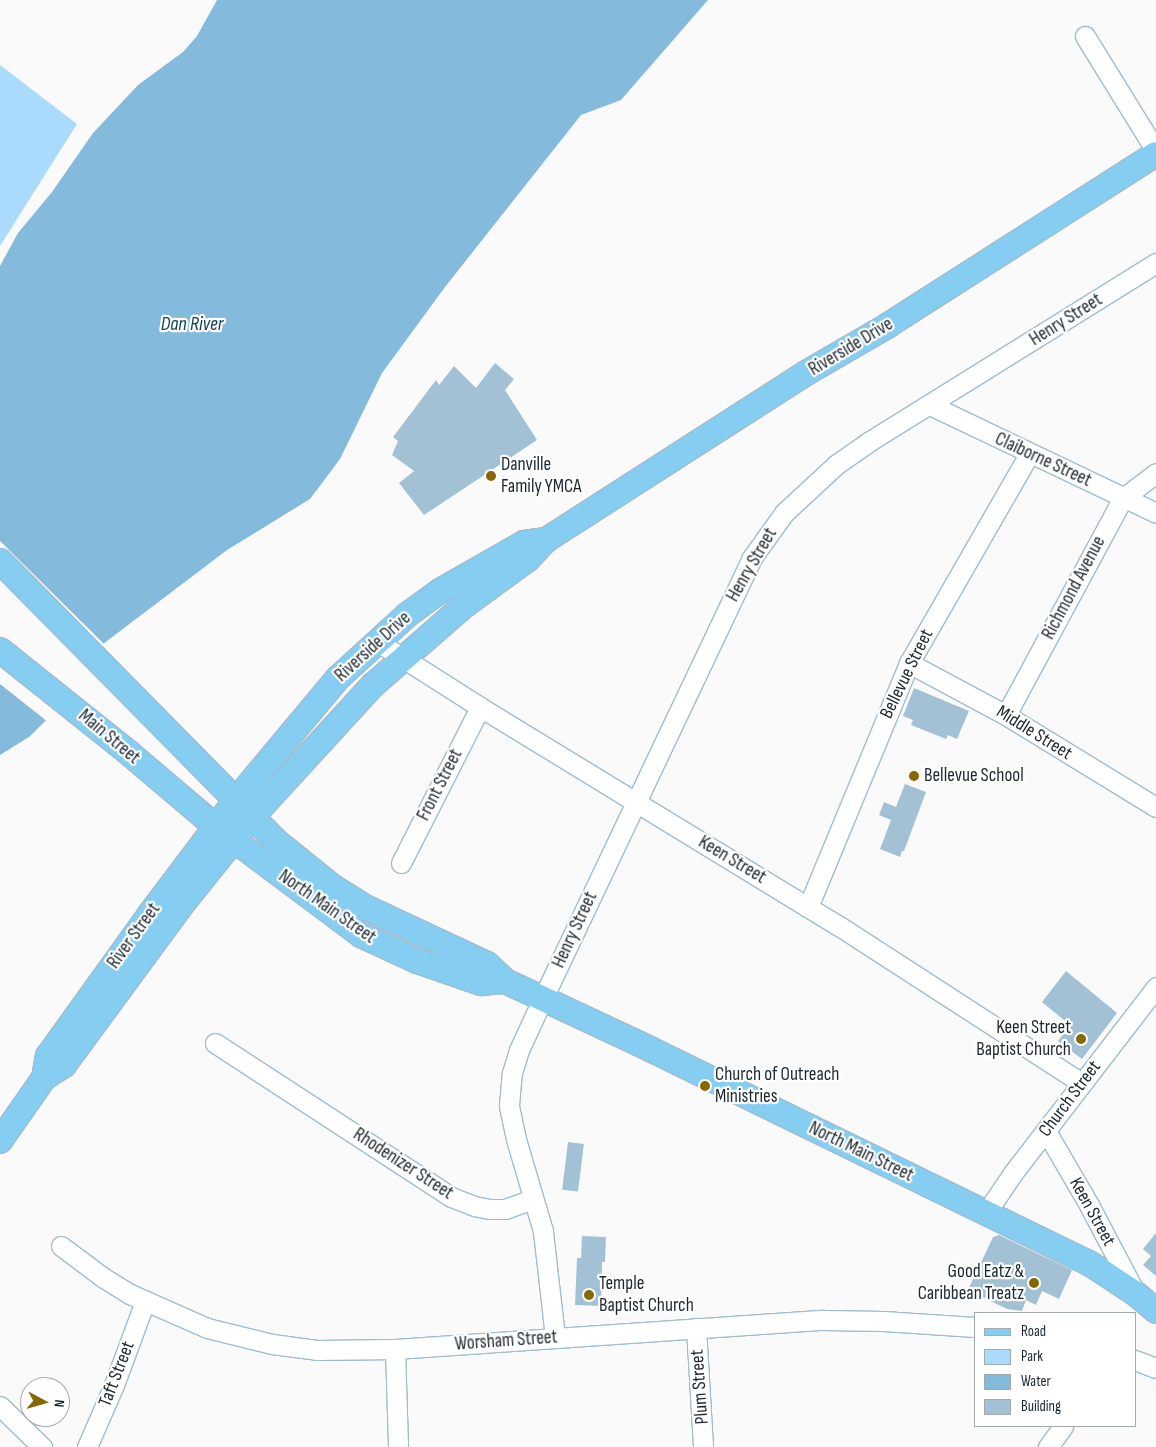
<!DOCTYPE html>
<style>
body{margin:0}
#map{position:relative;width:1156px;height:1447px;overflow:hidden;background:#fafafa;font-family:"Sofia Sans Condensed",sans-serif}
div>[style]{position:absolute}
.green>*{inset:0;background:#aadbfc}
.water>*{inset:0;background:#84badc}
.pier>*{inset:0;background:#fafafa}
.building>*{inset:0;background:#a3c1d5;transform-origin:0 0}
.roads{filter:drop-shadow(1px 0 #9fbdd1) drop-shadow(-1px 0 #9fbdd1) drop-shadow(0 1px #9fbdd1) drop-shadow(0 -1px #9fbdd1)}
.minor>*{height:19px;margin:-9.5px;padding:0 9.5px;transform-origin:9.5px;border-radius:9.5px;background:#fff}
.major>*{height:24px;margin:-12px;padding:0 12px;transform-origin:12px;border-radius:12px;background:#86cdf2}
.dots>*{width:14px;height:14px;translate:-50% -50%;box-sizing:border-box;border:2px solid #fff;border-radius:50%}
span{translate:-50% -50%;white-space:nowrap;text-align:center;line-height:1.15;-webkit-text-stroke:4.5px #fff;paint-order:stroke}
.street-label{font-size:19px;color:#1c272f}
.poi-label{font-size:19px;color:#1c272f}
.left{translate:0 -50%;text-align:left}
.right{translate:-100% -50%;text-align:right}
.water-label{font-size:20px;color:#113c55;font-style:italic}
.legend{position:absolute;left:974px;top:1312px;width:162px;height:115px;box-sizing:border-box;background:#fff;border:1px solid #a4a9ac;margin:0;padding:6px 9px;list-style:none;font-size:15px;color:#1c272f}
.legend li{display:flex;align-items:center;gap:10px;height:25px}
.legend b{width:25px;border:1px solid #a4a9ac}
.north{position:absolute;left:20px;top:1377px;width:50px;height:50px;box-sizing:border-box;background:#fff;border:1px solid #a4a9ac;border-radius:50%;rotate:96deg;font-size:14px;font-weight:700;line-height:20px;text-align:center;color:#1c272f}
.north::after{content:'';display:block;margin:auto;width:18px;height:22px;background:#866700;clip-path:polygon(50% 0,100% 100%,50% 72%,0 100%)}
</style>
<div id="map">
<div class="green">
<i style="clip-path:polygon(0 65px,77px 124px,0 246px)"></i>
</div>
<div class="water">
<i style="clip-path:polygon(217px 0,708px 0,621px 100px,581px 115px,445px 287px,382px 373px,340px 459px,310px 499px,227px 550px,103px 644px,77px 690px,29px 737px,0 755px,0 266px,18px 233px,52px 192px,93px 133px,138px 85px,183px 52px,197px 36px)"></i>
</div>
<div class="pier">
<i style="clip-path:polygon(0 541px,105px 645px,79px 692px,48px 722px,0 684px)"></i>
</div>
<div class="building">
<i style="clip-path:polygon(495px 363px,514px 379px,505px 390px,537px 440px,424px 515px,399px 483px,414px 471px,392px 455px,398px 441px,393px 437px,436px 380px,439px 385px,454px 366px,476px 388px)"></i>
<i style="clip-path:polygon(914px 688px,969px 711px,957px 739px,948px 735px,946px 739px,911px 725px,913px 720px,903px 716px)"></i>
<i style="clip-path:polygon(905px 784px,926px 792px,904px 851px,902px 851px,900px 857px,880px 849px,891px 820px,879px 815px,884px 802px,896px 807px)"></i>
<i style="clip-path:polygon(1066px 971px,1117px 1013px,1082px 1059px,1058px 1041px,1070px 1025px,1042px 1002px)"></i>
<i style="left:568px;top:1142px;width:16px;height:48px;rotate:7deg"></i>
<i style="clip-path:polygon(1156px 1233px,1156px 1276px,1143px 1265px,1151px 1256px,1143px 1249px)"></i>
<i style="clip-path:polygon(999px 1235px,1072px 1270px,1059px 1299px,1042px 1291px,1036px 1305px,1026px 1300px,1022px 1311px,1007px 1309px,968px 1290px,993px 1237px)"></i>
<i style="clip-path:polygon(582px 1236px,606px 1237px,605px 1262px,602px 1262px,601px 1306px,575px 1305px,577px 1258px,581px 1258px)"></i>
</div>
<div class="roads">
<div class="minor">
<i style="left:1085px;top:36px;width:135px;rotate:58.3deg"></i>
<i style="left:930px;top:405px;width:250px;rotate:25.5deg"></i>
<i style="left:378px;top:642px;width:121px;rotate:32.5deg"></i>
<i style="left:480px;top:707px;width:421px;rotate:31.4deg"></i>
<i style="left:839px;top:926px;width:289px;rotate:32.9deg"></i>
<i style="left:909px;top:663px;width:108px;rotate:28.2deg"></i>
<i style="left:1004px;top:714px;width:178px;rotate:31.5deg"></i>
<i style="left:1006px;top:715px;width:247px;rotate:-61.7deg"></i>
<i style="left:1123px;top:498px;width:41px;rotate:-37.1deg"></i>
<i style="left:401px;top:863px;width:175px;rotate:-63.1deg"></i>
<i style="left:808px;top:907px;width:264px;rotate:-67.5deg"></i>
<i style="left:909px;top:663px;width:241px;rotate:-60.1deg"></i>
<i style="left:215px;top:1043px;width:282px;rotate:33.1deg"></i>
<i style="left:451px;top:1197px;width:25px;rotate:21deg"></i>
<i style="left:474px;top:1206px;width:15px;rotate:11deg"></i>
<i style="left:489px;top:1209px;width:16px"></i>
<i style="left:505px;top:1209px;width:29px;rotate:-20deg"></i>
<i style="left:1046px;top:1131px;width:86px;rotate:59.8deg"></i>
<i style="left:1089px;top:1205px;width:101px;rotate:62.2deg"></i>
<i style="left:986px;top:1213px;width:48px;rotate:-56deg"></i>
<i style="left:1013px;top:1173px;width:235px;rotate:-52.4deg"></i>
<i style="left:61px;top:1246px;width:54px;rotate:36.7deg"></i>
<i style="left:104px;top:1278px;width:31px;rotate:32deg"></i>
<i style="left:130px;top:1294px;width:84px;rotate:23.8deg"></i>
<i style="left:207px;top:1328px;width:67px;rotate:13.8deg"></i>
<i style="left:272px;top:1344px;width:45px;rotate:7.6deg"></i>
<i style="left:317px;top:1350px;width:78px;rotate:-0.7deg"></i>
<i style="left:395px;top:1349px;width:429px;rotate:-3.9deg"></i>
<i style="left:823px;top:1320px;width:60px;rotate:1deg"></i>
<i style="left:883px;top:1321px;width:92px;rotate:3.7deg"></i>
<i style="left:696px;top:1328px;width:119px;rotate:86.6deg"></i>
<i style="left:555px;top:1337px;width:107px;rotate:-96.5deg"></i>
<i style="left:543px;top:1231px;width:96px;rotate:-106.4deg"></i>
<i style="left:516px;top:1139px;width:35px;rotate:-102deg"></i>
<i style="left:509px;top:1105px;width:32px;rotate:-85deg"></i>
<i style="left:512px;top:1073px;width:24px;rotate:-73deg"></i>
<i style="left:519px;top:1050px;width:57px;rotate:-65.2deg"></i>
<i style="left:543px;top:998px;width:486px;rotate:-64.6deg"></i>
<i style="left:751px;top:559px;width:57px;rotate:-54.3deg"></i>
<i style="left:784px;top:513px;width:72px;rotate:-42.8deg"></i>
<i style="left:837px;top:464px;width:40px;rotate:-34.9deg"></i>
<i style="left:870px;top:441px;width:337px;rotate:-31.9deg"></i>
<i style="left:395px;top:1349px;width:98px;rotate:88.2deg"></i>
<i style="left:1135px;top:1360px;width:22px;rotate:21deg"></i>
<i style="left:0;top:1406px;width:59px;rotate:44.3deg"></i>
<i style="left:87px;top:1447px;width:68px;rotate:-66.5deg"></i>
<i style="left:114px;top:1385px;width:90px;rotate:-69.7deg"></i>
<i style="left:1048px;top:1447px;width:26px;rotate:-54deg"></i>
</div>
<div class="major">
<i style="left:0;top:561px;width:393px;rotate:45.4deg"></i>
<i style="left:276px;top:841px;width:73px;rotate:38.9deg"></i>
<i style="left:333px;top:887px;width:40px;rotate:32deg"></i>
<i style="left:367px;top:908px;width:132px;rotate:25deg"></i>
<i style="left:487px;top:964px;width:25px;rotate:43deg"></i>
<i style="left:505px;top:981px;width:160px;rotate:25.1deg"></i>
<i style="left:650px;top:1049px;width:488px;rotate:26deg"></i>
<i style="left:1089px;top:1263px;width:56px;rotate:33.4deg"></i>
<i style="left:1136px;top:1294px;width:26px;rotate:40deg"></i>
<i style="left:0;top:650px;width:165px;rotate:38.6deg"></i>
<i style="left:129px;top:753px;width:113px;rotate:40.3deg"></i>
<i style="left:215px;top:826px;width:182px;rotate:36.7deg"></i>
<i style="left:361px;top:935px;width:62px;rotate:24.9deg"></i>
<i style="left:417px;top:961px;width:68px;rotate:19deg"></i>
<i style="left:481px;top:983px;width:24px;rotate:-5deg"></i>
<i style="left:44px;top:1078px;width:22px;rotate:-80deg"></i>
<i style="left:48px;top:1056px;width:175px;rotate:-54.3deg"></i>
<i style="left:150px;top:914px;width:143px;rotate:-53deg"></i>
<i style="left:236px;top:800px;width:159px;rotate:-50.1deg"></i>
<i style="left:338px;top:678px;width:93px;rotate:-42.4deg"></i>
<i style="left:407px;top:615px;width:41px;rotate:-36deg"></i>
<i style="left:440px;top:591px;width:97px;rotate:-29.7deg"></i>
<i style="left:524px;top:543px;width:22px;rotate:-8deg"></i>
<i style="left:0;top:1141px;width:77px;rotate:-55.1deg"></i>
<i style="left:44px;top:1078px;width:24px;rotate:-33deg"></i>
<i style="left:64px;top:1065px;width:196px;rotate:-53.7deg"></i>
<i style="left:180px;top:907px;width:115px;rotate:-51.3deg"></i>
<i style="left:252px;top:817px;width:178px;rotate:-47.5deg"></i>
<i style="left:372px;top:686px;width:123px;rotate:-41.1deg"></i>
<i style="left:465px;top:605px;width:78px;rotate:-36.1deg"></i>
<i style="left:528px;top:559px;width:26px;rotate:-47deg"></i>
<i style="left:546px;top:540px;width:309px;rotate:-32.7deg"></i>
<i style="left:806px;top:373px;width:94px;rotate:-30.1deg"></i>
<i style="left:887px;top:326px;width:319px;rotate:-32.6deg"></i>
</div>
</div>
<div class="dots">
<i style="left:491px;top:476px;background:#866700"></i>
<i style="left:914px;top:776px;background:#866700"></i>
<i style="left:1081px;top:1039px;background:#866700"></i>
<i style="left:705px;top:1086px;background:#866700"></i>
<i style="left:1034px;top:1283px;background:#866700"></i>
<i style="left:589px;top:1295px;background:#866700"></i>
</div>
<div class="street-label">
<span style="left:1066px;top:320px;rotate:-32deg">Henry Street</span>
<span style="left:851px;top:347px;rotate:-31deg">Riverside Drive</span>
<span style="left:1043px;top:460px;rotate:25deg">Claiborne Street</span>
<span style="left:752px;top:565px;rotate:-60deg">Henry Street</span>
<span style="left:1074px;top:588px;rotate:-62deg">Richmond Avenue</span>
<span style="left:373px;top:647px;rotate:-42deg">Riverside Drive</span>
<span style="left:907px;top:674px;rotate:-64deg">Bellevue Street</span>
<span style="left:1034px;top:733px;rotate:32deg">Middle Street</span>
<span style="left:109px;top:737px;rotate:40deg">Main Street</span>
<span style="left:440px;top:785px;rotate:-63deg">Front Street</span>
<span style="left:732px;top:860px;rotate:31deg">Keen Street</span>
<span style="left:327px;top:907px;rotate:35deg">North Main Street</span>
<span style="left:575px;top:930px;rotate:-65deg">Henry Street</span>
<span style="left:134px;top:936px;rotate:-54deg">River Street</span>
<span style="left:1070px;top:1099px;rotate:-53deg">Church Street</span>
<span style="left:861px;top:1152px;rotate:26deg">North Main Street</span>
<span style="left:403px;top:1164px;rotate:33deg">Rhodenizer Street</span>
<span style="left:1092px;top:1212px;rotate:61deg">Keen Street</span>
<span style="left:506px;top:1341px;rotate:-4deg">Worsham Street</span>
<span style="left:117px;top:1374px;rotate:-69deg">Taft Street</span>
<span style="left:700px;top:1387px;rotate:-94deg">Plum Street</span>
</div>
<div class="poi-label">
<span class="left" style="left:501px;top:476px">Danville<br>Family YMCA</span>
<span class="left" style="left:924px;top:776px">Bellevue School</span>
<span class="right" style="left:1071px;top:1039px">Keen Street<br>Baptist Church</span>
<span class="left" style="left:715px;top:1086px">Church of Outreach<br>Ministries</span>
<span class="right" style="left:1024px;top:1283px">Good Eatz &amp;<br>Caribbean Treatz</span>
<span class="left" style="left:599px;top:1295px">Temple<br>Baptist Church</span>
</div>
<div class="water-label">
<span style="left:192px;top:324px">Dan River</span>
</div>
<ul class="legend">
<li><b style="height:6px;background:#86cdf2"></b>Road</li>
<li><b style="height:14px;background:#aadbfc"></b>Park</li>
<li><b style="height:14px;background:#84badc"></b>Water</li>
<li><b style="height:14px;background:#a3c1d5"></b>Building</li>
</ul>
<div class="north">N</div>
</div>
